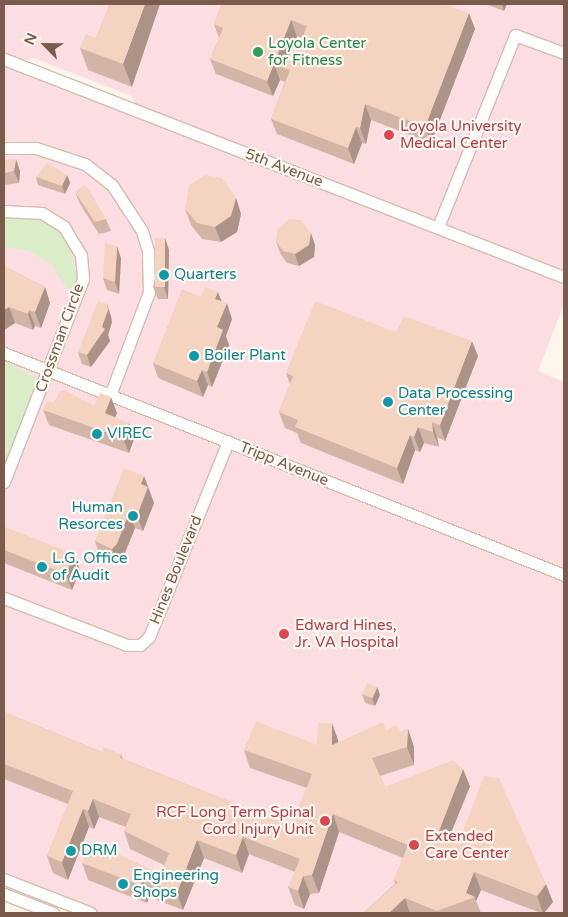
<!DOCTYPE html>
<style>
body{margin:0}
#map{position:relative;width:568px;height:917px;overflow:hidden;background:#fef6eb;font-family:"Varela Round",sans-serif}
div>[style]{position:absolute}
.medical>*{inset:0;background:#fcdee2}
.green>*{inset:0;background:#d8edc8}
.roads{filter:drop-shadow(1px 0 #d2bdaf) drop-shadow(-1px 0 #d2bdaf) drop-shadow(0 1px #d2bdaf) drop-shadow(0 -1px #d2bdaf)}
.minor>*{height:11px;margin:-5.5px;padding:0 5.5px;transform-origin:5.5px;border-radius:5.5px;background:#fff}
.wall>*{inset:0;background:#d2b5a6}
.shaded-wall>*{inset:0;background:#ab9487}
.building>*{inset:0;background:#f4d3c1;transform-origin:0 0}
.dots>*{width:14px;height:14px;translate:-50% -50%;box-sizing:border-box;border:2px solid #fffaf3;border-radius:50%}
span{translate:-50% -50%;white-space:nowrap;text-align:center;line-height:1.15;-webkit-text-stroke:4.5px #fffaf3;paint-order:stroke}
.leisure-label{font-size:15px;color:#27864d}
.left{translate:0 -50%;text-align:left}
.health-label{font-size:15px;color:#be3a42}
.right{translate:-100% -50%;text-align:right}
.street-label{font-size:15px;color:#7b5b4b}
.culture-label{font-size:15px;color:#0d838f}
.frame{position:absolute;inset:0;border:5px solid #7b5b4b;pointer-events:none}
.north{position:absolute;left:20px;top:20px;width:50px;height:50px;-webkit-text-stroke:4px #fffaf3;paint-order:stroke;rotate:293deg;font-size:14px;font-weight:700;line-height:20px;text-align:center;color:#7b5b4b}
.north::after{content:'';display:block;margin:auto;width:18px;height:22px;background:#7b5b4b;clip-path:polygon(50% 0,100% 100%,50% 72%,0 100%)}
</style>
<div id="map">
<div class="medical">
<i style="clip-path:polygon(4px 4px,564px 4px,564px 271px,136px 105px,131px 96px,88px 79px,33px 58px,24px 61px,4px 53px)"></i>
<i style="clip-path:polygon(4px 65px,564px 283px,564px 304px,538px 371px,564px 382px,564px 913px,74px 913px,4px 886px)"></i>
</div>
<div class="green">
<i style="clip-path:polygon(24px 214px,56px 227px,67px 241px,77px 276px,72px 297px,51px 264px,27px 250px,4px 247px,4px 216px)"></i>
<i style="clip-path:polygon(4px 361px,39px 379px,4px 473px)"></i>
</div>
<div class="roads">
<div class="minor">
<i style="left:4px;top:59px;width:601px;rotate:21.27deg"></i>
<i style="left:4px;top:148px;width:32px"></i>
<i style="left:36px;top:148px;width:52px;rotate:18.1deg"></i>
<i style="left:85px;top:164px;width:34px;rotate:38deg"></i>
<i style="left:112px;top:185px;width:55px;rotate:56.9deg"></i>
<i style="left:142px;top:231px;width:21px;rotate:73deg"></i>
<i style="left:148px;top:251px;width:41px;rotate:88.6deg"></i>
<i style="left:149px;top:292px;width:110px;rotate:110.7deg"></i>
<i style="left:4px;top:211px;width:38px;rotate:3deg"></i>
<i style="left:42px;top:213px;width:26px;rotate:32deg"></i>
<i style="left:64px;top:227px;width:33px;rotate:59deg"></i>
<i style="left:81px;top:255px;width:24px;rotate:85deg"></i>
<i style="left:83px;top:279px;width:218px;rotate:111.3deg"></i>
<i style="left:438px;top:227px;width:207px;rotate:-68.1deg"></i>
<i style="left:515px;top:35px;width:52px;rotate:20.2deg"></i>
<i style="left:4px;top:353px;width:602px;rotate:21.62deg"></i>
<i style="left:4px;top:598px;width:132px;rotate:20.9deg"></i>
<i style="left:127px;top:645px;width:13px"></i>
<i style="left:140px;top:645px;width:12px;rotate:-42deg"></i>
<i style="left:149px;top:637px;width:211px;rotate:-68deg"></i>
<i style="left:4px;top:879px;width:93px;rotate:21.3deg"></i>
<i style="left:4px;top:894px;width:53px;rotate:21.2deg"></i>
</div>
</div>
<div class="wall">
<i style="clip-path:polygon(110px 4px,132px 87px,88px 70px,80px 48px,96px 38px)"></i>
<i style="clip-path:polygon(evenodd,222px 4px,469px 13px,475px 29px,431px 143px,371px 120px,366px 144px,362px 143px,354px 164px,277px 134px,271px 119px,285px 82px,280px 80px,273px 96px,216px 74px,210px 59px,219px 38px,214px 24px,222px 4px,297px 36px,302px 38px,293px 62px,287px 60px,297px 36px)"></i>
<i style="clip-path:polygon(488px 4px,507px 4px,504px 11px,488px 5px)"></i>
<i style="clip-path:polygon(558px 4px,564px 4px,564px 6px)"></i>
<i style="clip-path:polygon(4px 160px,20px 171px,19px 183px,4px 185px)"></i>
<i style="clip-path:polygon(67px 175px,70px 183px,65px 194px,38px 185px,36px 177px)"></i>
<i style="clip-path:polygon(75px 192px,106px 219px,111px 231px,99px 234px,80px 204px)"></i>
<i style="clip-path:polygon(236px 198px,241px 214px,237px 232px,221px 242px,202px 239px,191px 225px,185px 209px)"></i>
<i style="clip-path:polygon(165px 238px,169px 250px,168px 299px,158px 299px,153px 287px)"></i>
<i style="clip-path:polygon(276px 241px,315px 245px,314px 257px,299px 266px,287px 263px,280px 253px)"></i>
<i style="clip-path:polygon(121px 258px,119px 294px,107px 290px,103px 278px)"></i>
<i style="clip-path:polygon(4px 266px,45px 287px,50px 303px,41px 328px,35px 326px,33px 330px,15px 323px,4px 330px)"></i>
<i style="clip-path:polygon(218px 292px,221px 301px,232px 319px,226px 336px,229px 345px,212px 387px,208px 385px,203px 397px,158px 378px,153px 363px,201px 297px)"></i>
<i style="clip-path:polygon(111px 316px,112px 322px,108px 335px,110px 341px,91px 367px,82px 364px,78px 352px)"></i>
<i style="clip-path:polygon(396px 332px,478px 356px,445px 441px,437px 437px,439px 447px,424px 443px,420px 452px,415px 450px,403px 484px,301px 443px,297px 433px,285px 428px,279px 412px,290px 384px,286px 373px)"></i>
<i style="clip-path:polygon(54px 403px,94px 406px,117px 413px,115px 417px,134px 439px,129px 453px,49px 425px,43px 410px)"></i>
<i style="clip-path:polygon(144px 476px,154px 503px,143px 531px,135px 528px,122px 560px,118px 564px,100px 557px,95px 541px)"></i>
<i style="clip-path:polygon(4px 531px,74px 554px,80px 570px,72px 590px,4px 563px)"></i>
<i style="clip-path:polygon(377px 687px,380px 695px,375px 706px,365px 703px,362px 694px)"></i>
<i style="clip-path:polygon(4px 712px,102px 752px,121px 754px,123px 759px,291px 826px,307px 788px,250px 768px,244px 750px,317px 745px,338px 740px,338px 742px,386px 730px,401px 732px,408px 729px,414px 747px,414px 765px,380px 776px,385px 787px,470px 786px,450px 835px,553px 902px,544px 913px,541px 913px,481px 890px,476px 901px,481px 913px,363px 913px,395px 884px,394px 880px,403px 858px,339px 832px,319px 893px,310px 894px,304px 909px,295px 905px,288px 887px,295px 872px,249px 854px,242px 873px,204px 858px,183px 910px,149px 897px,147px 903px,88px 880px,82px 863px,161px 874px,164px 865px,130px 849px,124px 831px,126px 827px,99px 817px,94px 829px,89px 827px,68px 880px,53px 873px,47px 856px,68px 804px,4px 779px)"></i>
</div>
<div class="shaded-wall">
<i style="clip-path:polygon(145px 4px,160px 4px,132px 87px,123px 64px)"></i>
<i style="clip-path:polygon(502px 4px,507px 4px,504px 11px)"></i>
<i style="clip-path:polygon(469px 13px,475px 29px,431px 143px,425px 127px)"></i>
<i style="clip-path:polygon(291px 20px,297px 36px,284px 68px,277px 56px)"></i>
<i style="clip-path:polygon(274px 64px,280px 80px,273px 96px,267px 81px)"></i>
<i style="clip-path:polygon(365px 104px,371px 120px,366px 144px,360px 128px)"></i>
<i style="clip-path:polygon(356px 127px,362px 143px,354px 164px,348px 148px)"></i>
<i style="clip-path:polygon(16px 159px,20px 171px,19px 183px,14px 171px)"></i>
<i style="clip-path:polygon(67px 175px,70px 183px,65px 194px,62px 186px)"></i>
<i style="clip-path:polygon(236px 198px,241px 214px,237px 232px,221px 242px,215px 227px)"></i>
<i style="clip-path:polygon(311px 233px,315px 245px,314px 257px,299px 266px,295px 254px)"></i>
<i style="clip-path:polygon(165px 238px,169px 250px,168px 299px,164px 287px)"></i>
<i style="clip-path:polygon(117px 246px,121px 258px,119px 294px,115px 282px)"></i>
<i style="clip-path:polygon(45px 287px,50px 303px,41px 328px,35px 312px)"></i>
<i style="clip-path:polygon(218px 292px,224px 308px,215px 299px)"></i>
<i style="clip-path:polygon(227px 303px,232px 319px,226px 336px,229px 345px,212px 387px,207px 372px,217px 327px)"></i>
<i style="clip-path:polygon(107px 304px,111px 316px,112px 322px,108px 335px,110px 341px,91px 367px,87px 355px,102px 327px)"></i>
<i style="clip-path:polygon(9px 307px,15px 323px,4px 330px,4px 310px)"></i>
<i style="clip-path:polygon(29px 310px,35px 326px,33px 330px,28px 314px)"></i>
<i style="clip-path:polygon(472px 341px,478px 356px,445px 441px,440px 425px)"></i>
<i style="clip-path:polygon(202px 370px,208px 385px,203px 397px,197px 381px)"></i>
<i style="clip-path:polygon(111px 397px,117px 413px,110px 429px,105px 413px)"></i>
<i style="clip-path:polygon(432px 422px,437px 437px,439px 447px,433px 432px)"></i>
<i style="clip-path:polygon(129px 423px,134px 439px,129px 453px,123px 438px)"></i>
<i style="clip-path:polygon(418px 427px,424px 443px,420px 452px,414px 437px)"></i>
<i style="clip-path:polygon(410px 435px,415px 450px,403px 484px,397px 468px)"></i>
<i style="clip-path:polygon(144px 476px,154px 503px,143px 531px,137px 516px,141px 484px)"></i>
<i style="clip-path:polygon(129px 513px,135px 528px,122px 560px,118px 564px,112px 549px)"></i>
<i style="clip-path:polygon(74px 554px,80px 570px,72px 590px,66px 574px)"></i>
<i style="clip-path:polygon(377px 687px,380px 695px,375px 706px,372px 698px)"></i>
<i style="clip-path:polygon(332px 723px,338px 740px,338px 762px,332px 745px)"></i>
<i style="clip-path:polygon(408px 729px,414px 747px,414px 765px,407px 747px)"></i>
<i style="clip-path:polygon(463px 769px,470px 786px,445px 848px,439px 831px)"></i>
<i style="clip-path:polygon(93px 799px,99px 817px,94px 829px,88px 811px)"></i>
<i style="clip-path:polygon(83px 809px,89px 827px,68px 880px,62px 862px)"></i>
<i style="clip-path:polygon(333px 814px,339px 832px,319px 893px,312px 875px)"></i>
<i style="clip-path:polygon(243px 837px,249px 854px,242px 873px,236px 855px)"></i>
<i style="clip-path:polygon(197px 840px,204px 858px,183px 910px,177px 893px)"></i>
<i style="clip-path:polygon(474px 872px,481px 890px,476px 901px,475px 897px,466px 893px)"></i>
<i style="clip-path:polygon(303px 876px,310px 894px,304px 909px,298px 891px)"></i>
<i style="clip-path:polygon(143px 880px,149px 897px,147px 903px,140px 885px)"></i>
<i style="clip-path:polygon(546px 884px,553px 902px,544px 913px,543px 913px,537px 896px)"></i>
<i style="clip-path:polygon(405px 898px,410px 913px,389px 913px)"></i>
</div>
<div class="building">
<i style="clip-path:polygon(110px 4px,145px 4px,123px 64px,80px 48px,86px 34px,96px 38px)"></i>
<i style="clip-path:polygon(evenodd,222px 4px,444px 4px,469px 13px,425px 127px,365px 104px,360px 128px,356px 127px,348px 148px,271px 119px,290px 70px,274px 64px,267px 81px,210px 59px,223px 28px,214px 24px,222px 4px,291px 20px,307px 26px,293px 62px,277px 56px,291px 20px)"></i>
<i style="clip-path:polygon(16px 159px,14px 171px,4px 173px,4px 160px)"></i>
<i style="clip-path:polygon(47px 163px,67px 175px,62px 186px,36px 177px)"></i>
<i style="clip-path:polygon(205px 175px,222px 178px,236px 198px,231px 216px,215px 227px,197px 223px,185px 209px,189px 185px)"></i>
<i style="clip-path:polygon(84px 185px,88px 188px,106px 219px,95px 222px,75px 192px)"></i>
<i style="clip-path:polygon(289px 219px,301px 220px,311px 233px,309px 245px,295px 254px,283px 251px,276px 241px,277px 230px)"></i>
<i style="left:155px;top:238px;width:10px;height:49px"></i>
<i style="clip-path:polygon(105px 243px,117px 246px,115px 282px,103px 278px)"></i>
<i style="clip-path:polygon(4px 266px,45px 287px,35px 312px,29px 310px,28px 314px,9px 307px,4px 310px)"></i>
<i style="clip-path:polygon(205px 287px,218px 292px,215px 299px,227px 303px,217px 327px,223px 330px,207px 372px,202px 370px,197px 381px,153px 363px,182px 289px,201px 297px)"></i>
<i style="clip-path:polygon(98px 301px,107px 304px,108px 310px,102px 327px,105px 329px,87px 355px,78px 352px)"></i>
<i style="clip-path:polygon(315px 301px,396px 332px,404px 316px,472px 341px,440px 425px,432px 422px,433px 432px,418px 427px,414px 437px,410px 435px,397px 468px,295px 427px,298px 420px,279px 412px,293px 376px,286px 373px)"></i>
<i style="clip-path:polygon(64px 390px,94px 406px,100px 393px,111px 397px,105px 413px,129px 423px,123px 438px,43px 410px,47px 401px,54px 403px,59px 392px)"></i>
<i style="clip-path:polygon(124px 468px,144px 476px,141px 484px,148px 487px,137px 516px,129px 513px,117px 544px,112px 549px,95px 541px)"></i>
<i style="clip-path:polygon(5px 527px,74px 554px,66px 574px,4px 550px,4px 531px)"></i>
<i style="left:367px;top:683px;width:11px;height:12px;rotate:22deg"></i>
<i style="clip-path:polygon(4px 712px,102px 752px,104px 747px,121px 754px,120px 758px,291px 826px,312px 774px,244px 750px,256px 721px,317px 745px,318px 723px,332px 723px,332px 745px,383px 722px,386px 730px,397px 725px,401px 732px,408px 729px,407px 747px,372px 758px,385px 787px,453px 760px,463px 769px,439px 831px,460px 839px,484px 776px,499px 778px,546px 884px,537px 896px,474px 872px,466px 893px,475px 897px,437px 911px,405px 898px,389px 913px,363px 913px,398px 882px,394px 880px,408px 845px,333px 814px,312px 875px,303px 876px,298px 891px,288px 887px,300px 859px,243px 837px,236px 855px,197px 840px,177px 893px,143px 880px,140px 885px,82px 863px,89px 844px,101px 846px,161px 874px,169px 853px,124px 831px,131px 814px,93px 799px,88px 811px,83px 809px,62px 862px,47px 856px,73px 791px,4px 764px)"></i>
</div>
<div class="dots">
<i style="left:258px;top:52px;background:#2e9e5b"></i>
<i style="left:389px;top:135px;background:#e0444e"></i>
<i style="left:164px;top:275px;background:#0f9aa8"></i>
<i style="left:194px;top:356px;background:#0f9aa8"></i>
<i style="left:388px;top:402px;background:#0f9aa8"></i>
<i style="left:97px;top:434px;background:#0f9aa8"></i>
<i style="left:133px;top:516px;background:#0f9aa8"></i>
<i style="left:42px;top:567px;background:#0f9aa8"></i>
<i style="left:284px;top:634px;background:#e0444e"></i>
<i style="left:325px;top:821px;background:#e0444e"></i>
<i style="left:414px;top:845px;background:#e0444e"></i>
<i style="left:71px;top:851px;background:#0f9aa8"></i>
<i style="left:123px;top:884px;background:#0f9aa8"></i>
</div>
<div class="leisure-label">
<span class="left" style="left:268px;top:52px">Loyola Center<br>for Fitness</span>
</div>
<div class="health-label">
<span class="left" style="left:400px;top:135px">Loyola University<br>Medical Center</span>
<span class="left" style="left:295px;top:634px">Edward Hines,<br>Jr. VA Hospital</span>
<span class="right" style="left:314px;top:821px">RCF Long Term Spinal<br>Cord Injury Unit</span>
<span class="left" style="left:425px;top:845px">Extended<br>Care Center</span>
</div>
<div class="street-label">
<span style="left:284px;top:168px;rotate:21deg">5th Avenue</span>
<span style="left:60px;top:338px;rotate:-70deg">Crossman Circle</span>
<span style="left:284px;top:464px;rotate:22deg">Tripp Avenue</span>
<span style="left:176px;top:570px;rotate:-68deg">Hines Boulevard</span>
</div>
<div class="culture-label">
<span class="left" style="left:174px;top:275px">Quarters</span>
<span class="left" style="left:204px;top:356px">Boiler Plant</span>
<span class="left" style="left:398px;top:402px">Data Processing<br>Center</span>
<span class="left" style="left:107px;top:434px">VIREC</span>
<span class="right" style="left:123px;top:516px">Human<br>Resorces</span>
<span class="left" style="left:52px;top:567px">L.G. Office<br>of Audit</span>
<span class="left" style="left:81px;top:851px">DRM</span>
<span class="left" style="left:133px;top:884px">Engineering<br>Shops</span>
</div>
<div class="frame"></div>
<div class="north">N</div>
</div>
